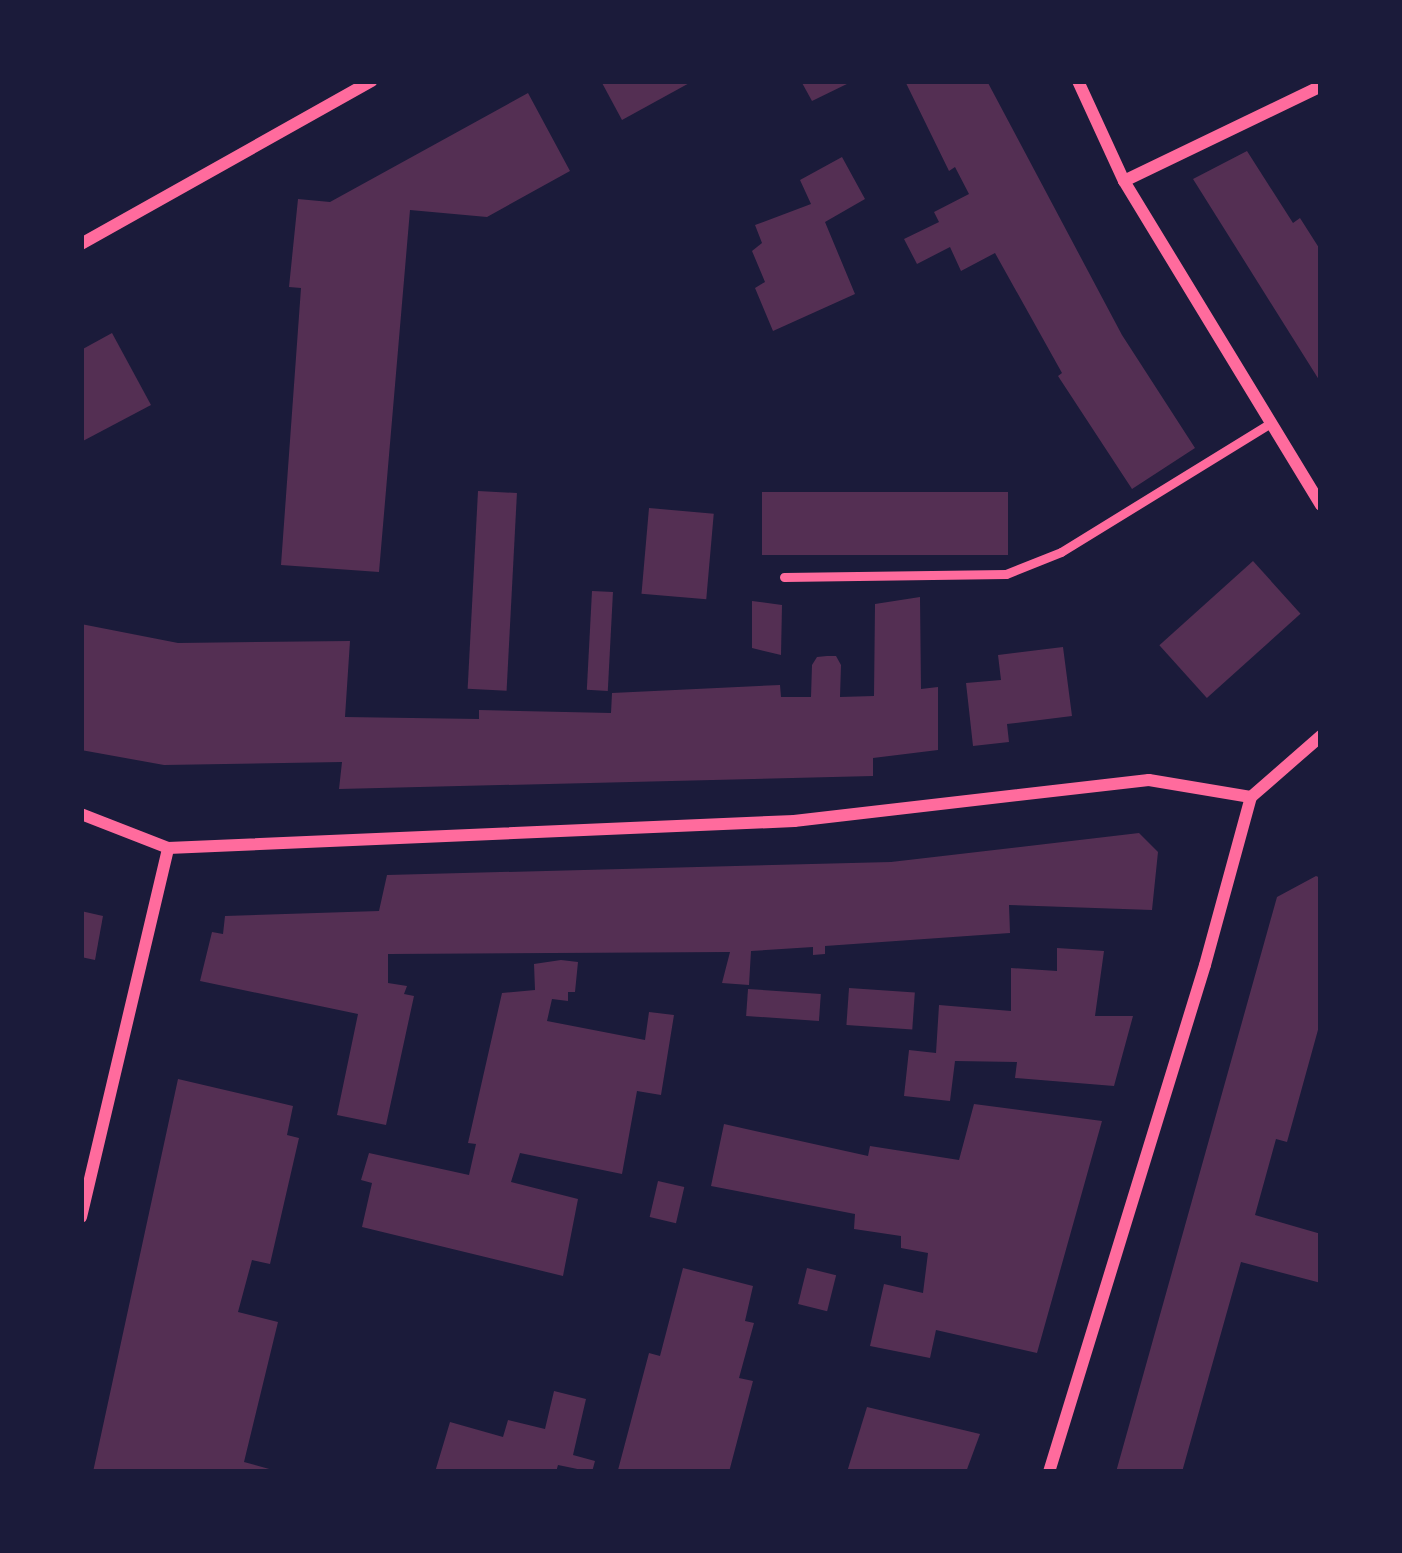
<!DOCTYPE html>
<style>
body{margin:0}
#map{position:relative;width:1402px;height:1553px;overflow:hidden;background:#1b1b3a;font-family:"Open Sans",sans-serif}
div>[style]{position:absolute}
.building>*{inset:0;background:#542f53;transform-origin:0 0}
.service>*{height:9px;margin:-4.5px;padding:0 4.5px;transform-origin:4.5px;border-radius:4.5px;background:#ff6b9d}
.minor>*{height:12px;margin:-6px;padding:0 6px;transform-origin:6px;border-radius:6px;background:#ff6b9d}
span{translate:-50% -50%;white-space:nowrap;text-align:center;line-height:1.15;-webkit-text-stroke:10px #1b1b3a;paint-order:stroke}
.frame{position:absolute;inset:0;border:84px solid #1b1b3a;pointer-events:none}
</style>
<div id="map">
<div class="building">
<i style="clip-path:polygon(601px 81px,693px 81px,622px 120px)"></i>
<i style="clip-path:polygon(801px 81px,853px 81px,812px 101px)"></i>
<i style="clip-path:polygon(905px 81px,987px 81px,1122px 335px,1195px 448px,1132px 489px,1058px 376px,1062px 373px,995px 253px,961px 271px,950px 247px,917px 264px,904px 239px,939px 222px,934px 212px,969px 194px,955px 167px,949px 171px)"></i>
<i style="clip-path:polygon(528px 93px,570px 171px,487px 217px,410px 210px,379px 572px,281px 565px,301px 288px,289px 287px,298px 199px,330px 202px)"></i>
<i style="clip-path:polygon(1247px 151px,1293px 223px,1300px 218px,1321px 251px,1321px 383px,1193px 179px)"></i>
<i style="clip-path:polygon(842px 157px,865px 199px,825px 222px,855px 294px,773px 331px,755px 288px,765px 282px,752px 251px,762px 243px,755px 225px,811px 204px,800px 180px)"></i>
<i style="clip-path:polygon(112px 333px,151px 405px,81px 442px,81px 350px)"></i>
<i style="left:478px;top:491px;width:39px;height:198px;rotate:3deg"></i>
<i style="left:1008px;top:492px;width:63px;height:246px;rotate:90deg"></i>
<i style="left:649px;top:508px;width:65px;height:86px;rotate:5deg"></i>
<i style="left:1253px;top:561px;width:71px;height:126px;rotate:48deg"></i>
<i style="left:592px;top:591px;width:21px;height:99px;rotate:3deg"></i>
<i style="clip-path:polygon(920px 597px,921px 689px,938px 687px,938px 750px,873px 758px,873px 776px,339px 789px,342px 762px,164px 765px,81px 750px,81px 624px,178px 643px,350px 641px,345px 717px,479px 719px,479px 710px,611px 713px,612px 693px,780px 685px,781px 697px,811px 697px,812px 665px,817px 657px,827px 656px,836px 656px,841px 665px,840px 697px,874px 696px,875px 604px)"></i>
<i style="clip-path:polygon(752px 601px,782px 605px,781px 655px,752px 648px)"></i>
<i style="clip-path:polygon(1063px 647px,1072px 716px,1007px 724px,1009px 742px,973px 746px,966px 683px,1001px 680px,998px 655px)"></i>
<i style="clip-path:polygon(1139px 833px,1158px 852px,1152px 910px,1009px 905px,1010px 933px,825px 946px,825px 954px,813px 955px,813px 947px,751px 951px,749px 985px,722px 983px,730px 952px,388px 954px,388px 983px,407px 986px,404px 994px,414px 996px,386px 1125px,337px 1115px,358px 1014px,200px 981px,212px 932px,223px 934px,225px 916px,379px 911px,387px 875px,891px 862px)"></i>
<i style="clip-path:polygon(1316px 876px,1321px 878px,1321px 1019px,1287px 1142px,1276px 1139px,1255px 1215px,1321px 1234px,1321px 1283px,1241px 1262px,1182px 1472px,1116px 1472px,1277px 897px)"></i>
<i style="clip-path:polygon(81px 911px,103px 916px,95px 960px,81px 957px)"></i>
<i style="clip-path:polygon(1057px 948px,1104px 951px,1095px 1016px,1133px 1016px,1114px 1086px,1015px 1078px,1017px 1062px,955px 1061px,950px 1101px,904px 1096px,909px 1050px,936px 1053px,939px 1005px,1011px 1011px,1011px 968px,1057px 971px)"></i>
<i style="clip-path:polygon(561px 960px,578px 962px,575px 992px,568px 992px,568px 1001px,552px 999px,547px 1021px,645px 1040px,649px 1012px,674px 1015px,661px 1095px,637px 1091px,622px 1174px,520px 1153px,511px 1182px,578px 1199px,563px 1276px,362px 1227px,372px 1183px,361px 1180px,369px 1153px,469px 1175px,476px 1144px,468px 1143px,502px 993px,535px 990px,534px 964px)"></i>
<i style="left:849px;top:988px;width:66px;height:37px;rotate:4deg"></i>
<i style="left:748px;top:989px;width:73px;height:27px;rotate:4deg"></i>
<i style="clip-path:polygon(178px 1079px,293px 1106px,287px 1135px,299px 1138px,270px 1264px,252px 1260px,238px 1312px,278px 1322px,244px 1462px,280px 1472px,93px 1472px)"></i>
<i style="clip-path:polygon(974px 1104px,1102px 1121px,1037px 1353px,936px 1330px,930px 1358px,870px 1346px,884px 1284px,923px 1293px,928px 1253px,901px 1248px,901px 1236px,854px 1229px,855px 1214px,711px 1186px,724px 1124px,868px 1156px,870px 1146px,959px 1160px)"></i>
<i style="left:658px;top:1181px;width:27px;height:37px;rotate:13deg"></i>
<i style="clip-path:polygon(683px 1268px,753px 1286px,745px 1321px,754px 1323px,739px 1378px,753px 1381px,729px 1472px,618px 1470px,649px 1353px,660px 1356px)"></i>
<i style="left:807px;top:1268px;width:30px;height:37px;rotate:14deg"></i>
<i style="clip-path:polygon(554px 1391px,586px 1399px,573px 1455px,595px 1461px,592px 1472px,558px 1465px,556px 1472px,435px 1472px,450px 1422px,503px 1437px,508px 1420px,545px 1429px)"></i>
<i style="clip-path:polygon(867px 1407px,980px 1434px,966px 1472px,847px 1472px)"></i>
</div>
<div class="service">
<i style="left:784px;top:577px;width:222px;rotate:-0.8deg"></i>
<i style="left:1006px;top:574px;width:59px;rotate:-21.8deg"></i>
<i style="left:1061px;top:552px;width:246px;rotate:-31.6deg"></i>
</div>
<div class="minor">
<i style="left:1078px;top:81px;width:110px;rotate:65.3deg"></i>
<i style="left:1124px;top:181px;width:379px;rotate:58.7deg"></i>
<i style="left:1124px;top:181px;width:219px;rotate:-25.7deg"></i>
<i style="left:81px;top:244px;width:333px;rotate:-29.3deg"></i>
<i style="left:1251px;top:797px;width:93px;rotate:-41.1deg"></i>
<i style="left:81px;top:814px;width:93px;rotate:21.3deg"></i>
<i style="left:168px;top:848px;width:627px;rotate:-2.47deg"></i>
<i style="left:794px;top:821px;width:357px;rotate:-6.6deg"></i>
<i style="left:1149px;top:780px;width:103px;rotate:9.5deg"></i>
<i style="left:81px;top:1217px;width:379px;rotate:-76.7deg"></i>
<i style="left:1049px;top:1472px;width:530px;rotate:-72.9deg"></i>
<i style="left:1205px;top:965px;width:174px;rotate:-74.7deg"></i>
</div>
<div class="frame"></div>
</div>
